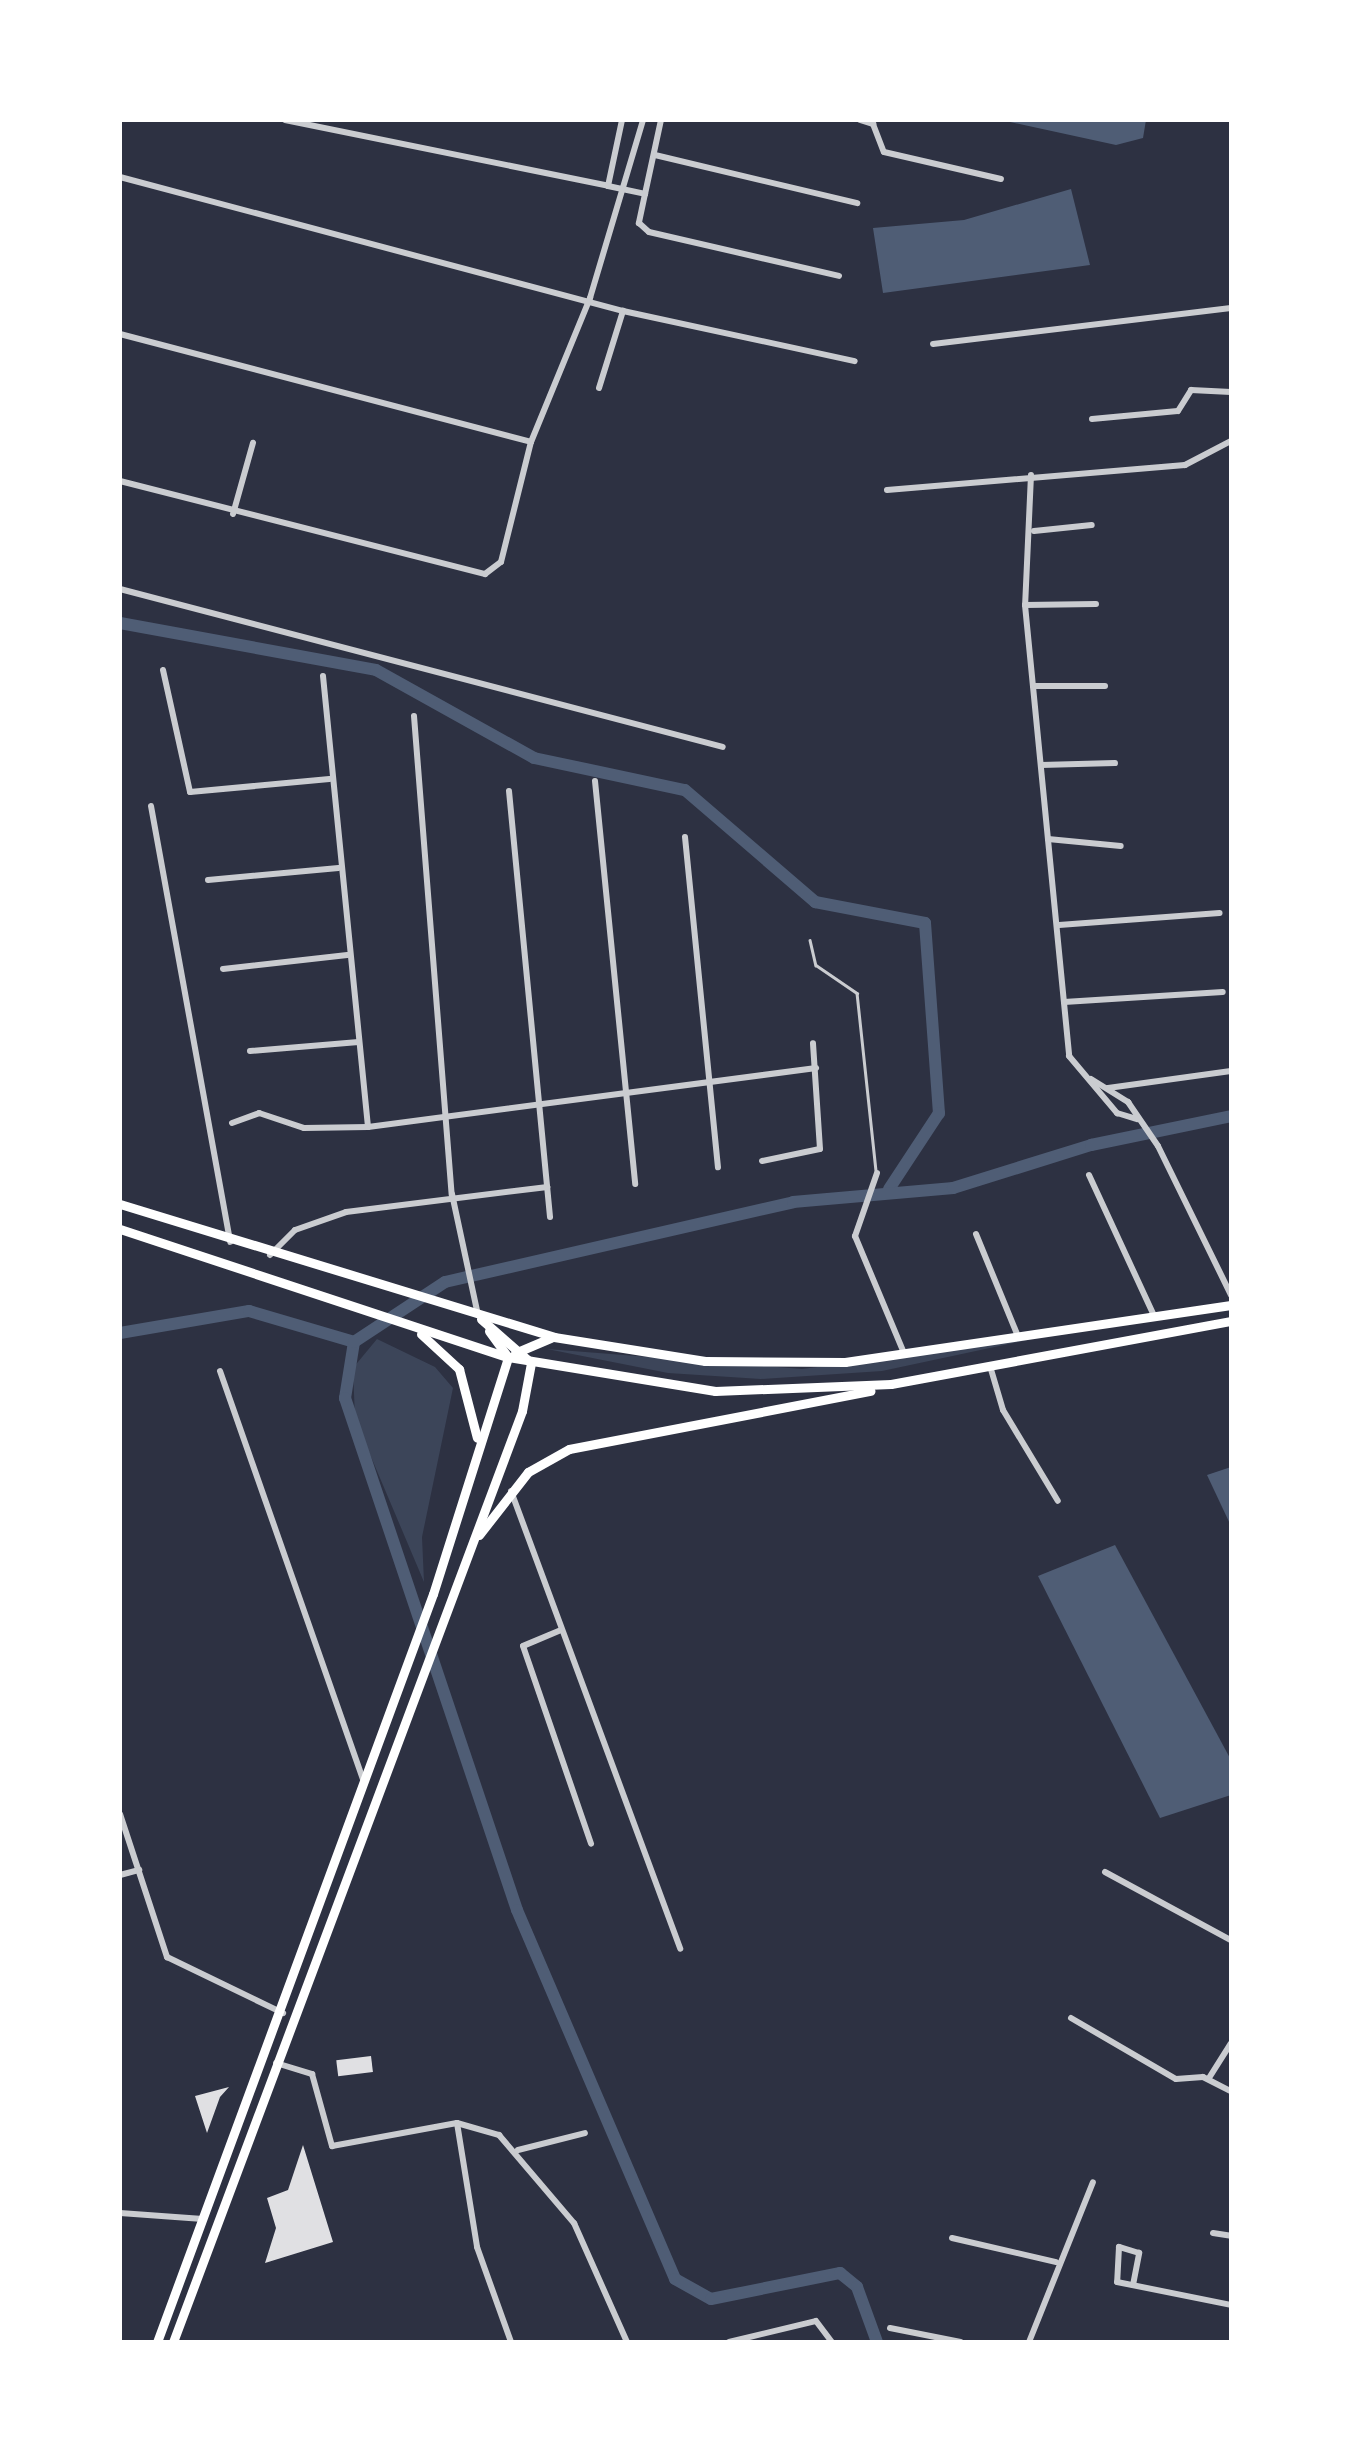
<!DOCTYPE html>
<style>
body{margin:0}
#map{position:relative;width:1351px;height:2462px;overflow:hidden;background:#2d3142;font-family:"Open Sans",sans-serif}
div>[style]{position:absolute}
.green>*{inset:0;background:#3c4559}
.water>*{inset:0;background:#4f5d75}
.canal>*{height:12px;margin:-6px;padding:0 6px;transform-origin:6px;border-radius:6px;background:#4f5d75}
.building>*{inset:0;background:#e0e0e3;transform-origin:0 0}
.service>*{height:2.5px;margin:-1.25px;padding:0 1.25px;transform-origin:1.25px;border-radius:1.25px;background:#caccd0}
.minor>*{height:6px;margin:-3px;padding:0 3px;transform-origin:3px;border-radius:3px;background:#caccd0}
.secondary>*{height:9px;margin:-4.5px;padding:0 4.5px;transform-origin:4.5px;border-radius:4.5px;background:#fff}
span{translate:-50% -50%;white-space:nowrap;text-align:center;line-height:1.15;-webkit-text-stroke:9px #fff;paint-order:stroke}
.frame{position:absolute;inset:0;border:122px solid #fff;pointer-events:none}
</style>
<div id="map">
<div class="green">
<i style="clip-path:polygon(377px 1339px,435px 1367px,453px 1388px,422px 1537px,424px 1582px,355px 1419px,353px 1368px)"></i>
<i style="clip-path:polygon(1032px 1339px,882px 1371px,761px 1379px,668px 1373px,547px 1349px,802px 1369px)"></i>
</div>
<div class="water">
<i style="clip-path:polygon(1001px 120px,1146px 120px,1143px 138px,1116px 145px)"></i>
<i style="clip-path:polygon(1071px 189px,1090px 265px,883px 293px,873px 228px,964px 220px)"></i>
<i style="clip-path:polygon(1231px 1467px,1231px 1526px,1207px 1475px)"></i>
<i style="clip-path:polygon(1115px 1545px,1231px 1760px,1231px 1795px,1160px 1818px,1038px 1576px)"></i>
</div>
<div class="canal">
<i style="left:120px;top:623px;width:260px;rotate:10.4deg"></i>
<i style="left:376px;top:670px;width:181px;rotate:29.1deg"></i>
<i style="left:534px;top:758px;width:154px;rotate:12deg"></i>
<i style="left:685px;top:790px;width:172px;rotate:40.7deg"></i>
<i style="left:815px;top:902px;width:112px;rotate:10.8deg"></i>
<i style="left:925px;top:923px;width:191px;rotate:85.8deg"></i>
<i style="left:939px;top:1113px;width:91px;rotate:123.3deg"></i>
<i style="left:120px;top:1333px;width:131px;rotate:-9.7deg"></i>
<i style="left:249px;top:1311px;width:109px;rotate:16.4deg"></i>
<i style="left:354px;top:1342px;width:57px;rotate:99.1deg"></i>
<i style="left:345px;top:1398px;width:540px;rotate:71.43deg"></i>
<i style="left:517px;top:1910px;width:401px;rotate:66.8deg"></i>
<i style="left:675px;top:2279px;width:41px;rotate:29.1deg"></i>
<i style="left:711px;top:2299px;width:132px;rotate:-11.4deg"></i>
<i style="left:840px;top:2273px;width:22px;rotate:39deg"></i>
<i style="left:857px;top:2287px;width:59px;rotate:70deg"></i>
<i style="left:354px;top:1342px;width:109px;rotate:-33.4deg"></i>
<i style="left:445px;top:1282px;width:357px;rotate:-12.9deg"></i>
<i style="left:793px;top:1202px;width:161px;rotate:-5deg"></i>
<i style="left:953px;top:1188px;width:145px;rotate:-17.3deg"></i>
<i style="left:1091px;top:1145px;width:143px;rotate:-11.7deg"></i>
</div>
<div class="building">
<i style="left:371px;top:2056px;width:16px;height:35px;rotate:83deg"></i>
<i style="clip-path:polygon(229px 2087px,220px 2097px,207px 2133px,195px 2096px)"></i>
<i style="clip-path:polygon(303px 2145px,333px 2242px,265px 2263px,276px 2228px,267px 2198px,288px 2190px)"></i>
</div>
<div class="service">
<i style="left:810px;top:940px;width:26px;rotate:77deg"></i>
<i style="left:816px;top:965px;width:50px;rotate:34.3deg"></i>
<i style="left:857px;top:993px;width:180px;rotate:83.9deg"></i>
</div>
<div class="minor">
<i style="left:285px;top:120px;width:330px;rotate:11.5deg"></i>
<i style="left:608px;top:186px;width:67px;rotate:-78deg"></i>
<i style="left:860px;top:120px;width:14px;rotate:17deg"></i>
<i style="left:873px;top:124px;width:30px;rotate:69deg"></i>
<i style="left:884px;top:152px;width:120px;rotate:13deg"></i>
<i style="left:655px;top:155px;width:208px;rotate:13.4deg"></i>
<i style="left:120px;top:177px;width:521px;rotate:14.92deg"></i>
<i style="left:623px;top:311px;width:237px;rotate:12.2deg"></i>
<i style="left:608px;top:186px;width:38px;rotate:12deg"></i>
<i style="left:645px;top:194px;width:76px;rotate:-77.8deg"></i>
<i style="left:645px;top:194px;width:30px;rotate:102deg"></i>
<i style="left:639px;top:223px;width:13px;rotate:42deg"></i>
<i style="left:649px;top:232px;width:195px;rotate:13deg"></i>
<i style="left:120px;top:334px;width:425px;rotate:14.7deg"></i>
<i style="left:933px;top:344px;width:300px;rotate:-6.9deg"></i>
<i style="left:599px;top:388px;width:81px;rotate:-72.7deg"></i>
<i style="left:1092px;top:419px;width:86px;rotate:-5.3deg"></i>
<i style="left:1178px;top:411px;width:25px;rotate:-58deg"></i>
<i style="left:1191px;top:390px;width:40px;rotate:2.9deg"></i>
<i style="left:1031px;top:475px;width:130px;rotate:92.6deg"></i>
<i style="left:1025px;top:605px;width:453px;rotate:84.4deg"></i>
<i style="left:1069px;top:1056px;width:75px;rotate:49.9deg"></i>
<i style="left:1117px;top:1113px;width:21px;rotate:17deg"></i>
<i style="left:120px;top:481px;width:377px;rotate:14.3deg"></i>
<i style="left:485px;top:574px;width:20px;rotate:-37deg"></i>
<i style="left:501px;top:562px;width:124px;rotate:-76deg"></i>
<i style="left:531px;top:442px;width:156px;rotate:-67.7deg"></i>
<i style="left:590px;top:298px;width:186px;rotate:-73.4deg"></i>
<i style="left:887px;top:490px;width:299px;rotate:-4.8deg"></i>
<i style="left:1185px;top:465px;width:52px;rotate:-27.6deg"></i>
<i style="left:233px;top:514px;width:74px;rotate:-74.3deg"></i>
<i style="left:1034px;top:531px;width:58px;rotate:-5.9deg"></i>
<i style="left:120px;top:589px;width:623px;rotate:14.68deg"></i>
<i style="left:1025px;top:605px;width:71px;rotate:-0.8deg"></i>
<i style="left:163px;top:670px;width:125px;rotate:77.5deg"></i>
<i style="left:190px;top:792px;width:140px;rotate:-5.3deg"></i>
<i style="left:323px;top:676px;width:453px;rotate:84.3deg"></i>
<i style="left:1033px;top:686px;width:72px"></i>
<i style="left:414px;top:716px;width:480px;rotate:85.5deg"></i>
<i style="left:452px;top:1194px;width:124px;rotate:77.9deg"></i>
<i style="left:1041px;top:765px;width:74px;rotate:-1.5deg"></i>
<i style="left:595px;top:781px;width:405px;rotate:84.3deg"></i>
<i style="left:509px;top:791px;width:428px;rotate:84.5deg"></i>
<i style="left:151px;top:806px;width:443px;rotate:79.7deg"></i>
<i style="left:685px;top:837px;width:332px;rotate:84.3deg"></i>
<i style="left:1048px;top:839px;width:73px;rotate:5.5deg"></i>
<i style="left:208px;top:880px;width:131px;rotate:-5.3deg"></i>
<i style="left:1059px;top:925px;width:161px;rotate:-4.3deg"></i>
<i style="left:223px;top:969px;width:125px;rotate:-6.4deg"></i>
<i style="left:1064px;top:1002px;width:159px;rotate:-3.6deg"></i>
<i style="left:250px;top:1051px;width:109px;rotate:-4.7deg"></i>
<i style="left:1091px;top:1079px;width:44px;rotate:31.9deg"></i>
<i style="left:1128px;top:1102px;width:53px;rotate:55.7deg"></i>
<i style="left:1158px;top:1146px;width:166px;rotate:63.9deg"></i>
<i style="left:1108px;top:1088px;width:124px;rotate:-7.9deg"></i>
<i style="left:232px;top:1123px;width:29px;rotate:-20deg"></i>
<i style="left:259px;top:1113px;width:47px;rotate:18.4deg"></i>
<i style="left:304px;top:1128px;width:64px;rotate:-0.9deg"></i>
<i style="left:368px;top:1127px;width:452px;rotate:-7.5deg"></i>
<i style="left:762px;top:1161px;width:59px;rotate:-11.7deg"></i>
<i style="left:820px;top:1149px;width:106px;rotate:-93.8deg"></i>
<i style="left:877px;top:1173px;width:67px;rotate:109.2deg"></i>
<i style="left:855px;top:1236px;width:127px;rotate:67.3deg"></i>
<i style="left:1089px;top:1175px;width:157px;rotate:65.2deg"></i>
<i style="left:976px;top:1234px;width:108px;rotate:67.7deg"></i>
<i style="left:270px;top:1255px;width:35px;rotate:-45deg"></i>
<i style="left:295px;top:1230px;width:54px;rotate:-19.4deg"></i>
<i style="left:346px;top:1212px;width:203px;rotate:-7.1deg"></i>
<i style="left:990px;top:1366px;width:46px;rotate:73.5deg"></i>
<i style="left:1003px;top:1410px;width:106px;rotate:58.9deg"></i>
<i style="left:220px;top:1371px;width:432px;rotate:70.7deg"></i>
<i style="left:511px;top:1491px;width:488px;rotate:69.7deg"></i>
<i style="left:561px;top:1630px;width:41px;rotate:157.2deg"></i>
<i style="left:523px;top:1646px;width:209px;rotate:71deg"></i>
<i style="left:120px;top:1814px;width:151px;rotate:71.8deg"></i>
<i style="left:167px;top:1957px;width:129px;rotate:25.8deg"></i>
<i style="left:1105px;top:1872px;width:143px;rotate:28.4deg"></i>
<i style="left:120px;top:1875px;width:20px;rotate:-15deg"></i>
<i style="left:1071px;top:2018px;width:121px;rotate:30.2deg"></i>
<i style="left:1176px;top:2079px;width:27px;rotate:-4deg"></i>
<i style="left:1203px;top:2077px;width:31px;rotate:27deg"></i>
<i style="left:276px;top:2063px;width:38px;rotate:17deg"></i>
<i style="left:312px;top:2074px;width:75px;rotate:74.5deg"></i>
<i style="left:332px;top:2146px;width:127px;rotate:-10.4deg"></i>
<i style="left:457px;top:2123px;width:44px;rotate:15.9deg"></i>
<i style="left:499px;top:2135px;width:116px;rotate:49.6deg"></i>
<i style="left:574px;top:2223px;width:130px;rotate:66deg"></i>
<i style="left:1209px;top:2078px;width:41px;rotate:-57.8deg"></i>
<i style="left:457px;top:2123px;width:126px;rotate:80.8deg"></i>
<i style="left:477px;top:2247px;width:101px;rotate:70.3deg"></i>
<i style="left:518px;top:2150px;width:69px;rotate:-14.2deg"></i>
<i style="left:120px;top:2213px;width:83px;rotate:4.1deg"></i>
<i style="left:1213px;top:2233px;width:18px;rotate:9deg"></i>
<i style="left:952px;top:2238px;width:107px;rotate:13deg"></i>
<i style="left:1133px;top:2285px;width:33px;rotate:-79deg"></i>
<i style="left:1139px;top:2253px;width:21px;rotate:-163deg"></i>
<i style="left:1119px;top:2247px;width:35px;rotate:93deg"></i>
<i style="left:1117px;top:2282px;width:116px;rotate:11.4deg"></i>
<i style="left:890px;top:2328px;width:72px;rotate:11.2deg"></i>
<i style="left:729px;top:2342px;width:89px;rotate:-13.6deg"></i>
<i style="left:816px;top:2321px;width:26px;rotate:53deg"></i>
<i style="left:1029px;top:2342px;width:172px;rotate:-68.2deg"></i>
</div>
<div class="secondary">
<i style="left:120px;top:1204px;width:454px;rotate:17deg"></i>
<i style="left:554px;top:1337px;width:153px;rotate:9deg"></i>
<i style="left:705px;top:1361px;width:140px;rotate:0.4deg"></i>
<i style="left:845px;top:1362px;width:390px;rotate:-8.4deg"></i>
<i style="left:120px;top:1229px;width:409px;rotate:18.3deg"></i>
<i style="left:508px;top:1357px;width:210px;rotate:9.3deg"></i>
<i style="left:715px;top:1391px;width:176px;rotate:-2.3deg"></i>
<i style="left:891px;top:1384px;width:346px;rotate:-10.5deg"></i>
<i style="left:481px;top:1319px;width:64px;rotate:41.2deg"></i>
<i style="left:489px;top:1331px;width:32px;rotate:54deg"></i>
<i style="left:421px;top:1334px;width:52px;rotate:42.6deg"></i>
<i style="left:459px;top:1369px;width:71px;rotate:75.4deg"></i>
<i style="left:515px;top:1353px;width:39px;rotate:-23deg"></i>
<i style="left:479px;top:1535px;width:80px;rotate:-52.1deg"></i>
<i style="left:528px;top:1472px;width:47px;rotate:-29.3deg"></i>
<i style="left:569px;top:1449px;width:307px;rotate:-10.9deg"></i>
<i style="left:157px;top:2342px;width:797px;rotate:-69.75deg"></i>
<i style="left:433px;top:1594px;width:249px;rotate:-72.4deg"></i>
<i style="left:173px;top:2342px;width:994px;rotate:-69.45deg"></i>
<i style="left:522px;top:1411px;width:49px;rotate:-79.4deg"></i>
</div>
<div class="frame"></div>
</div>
